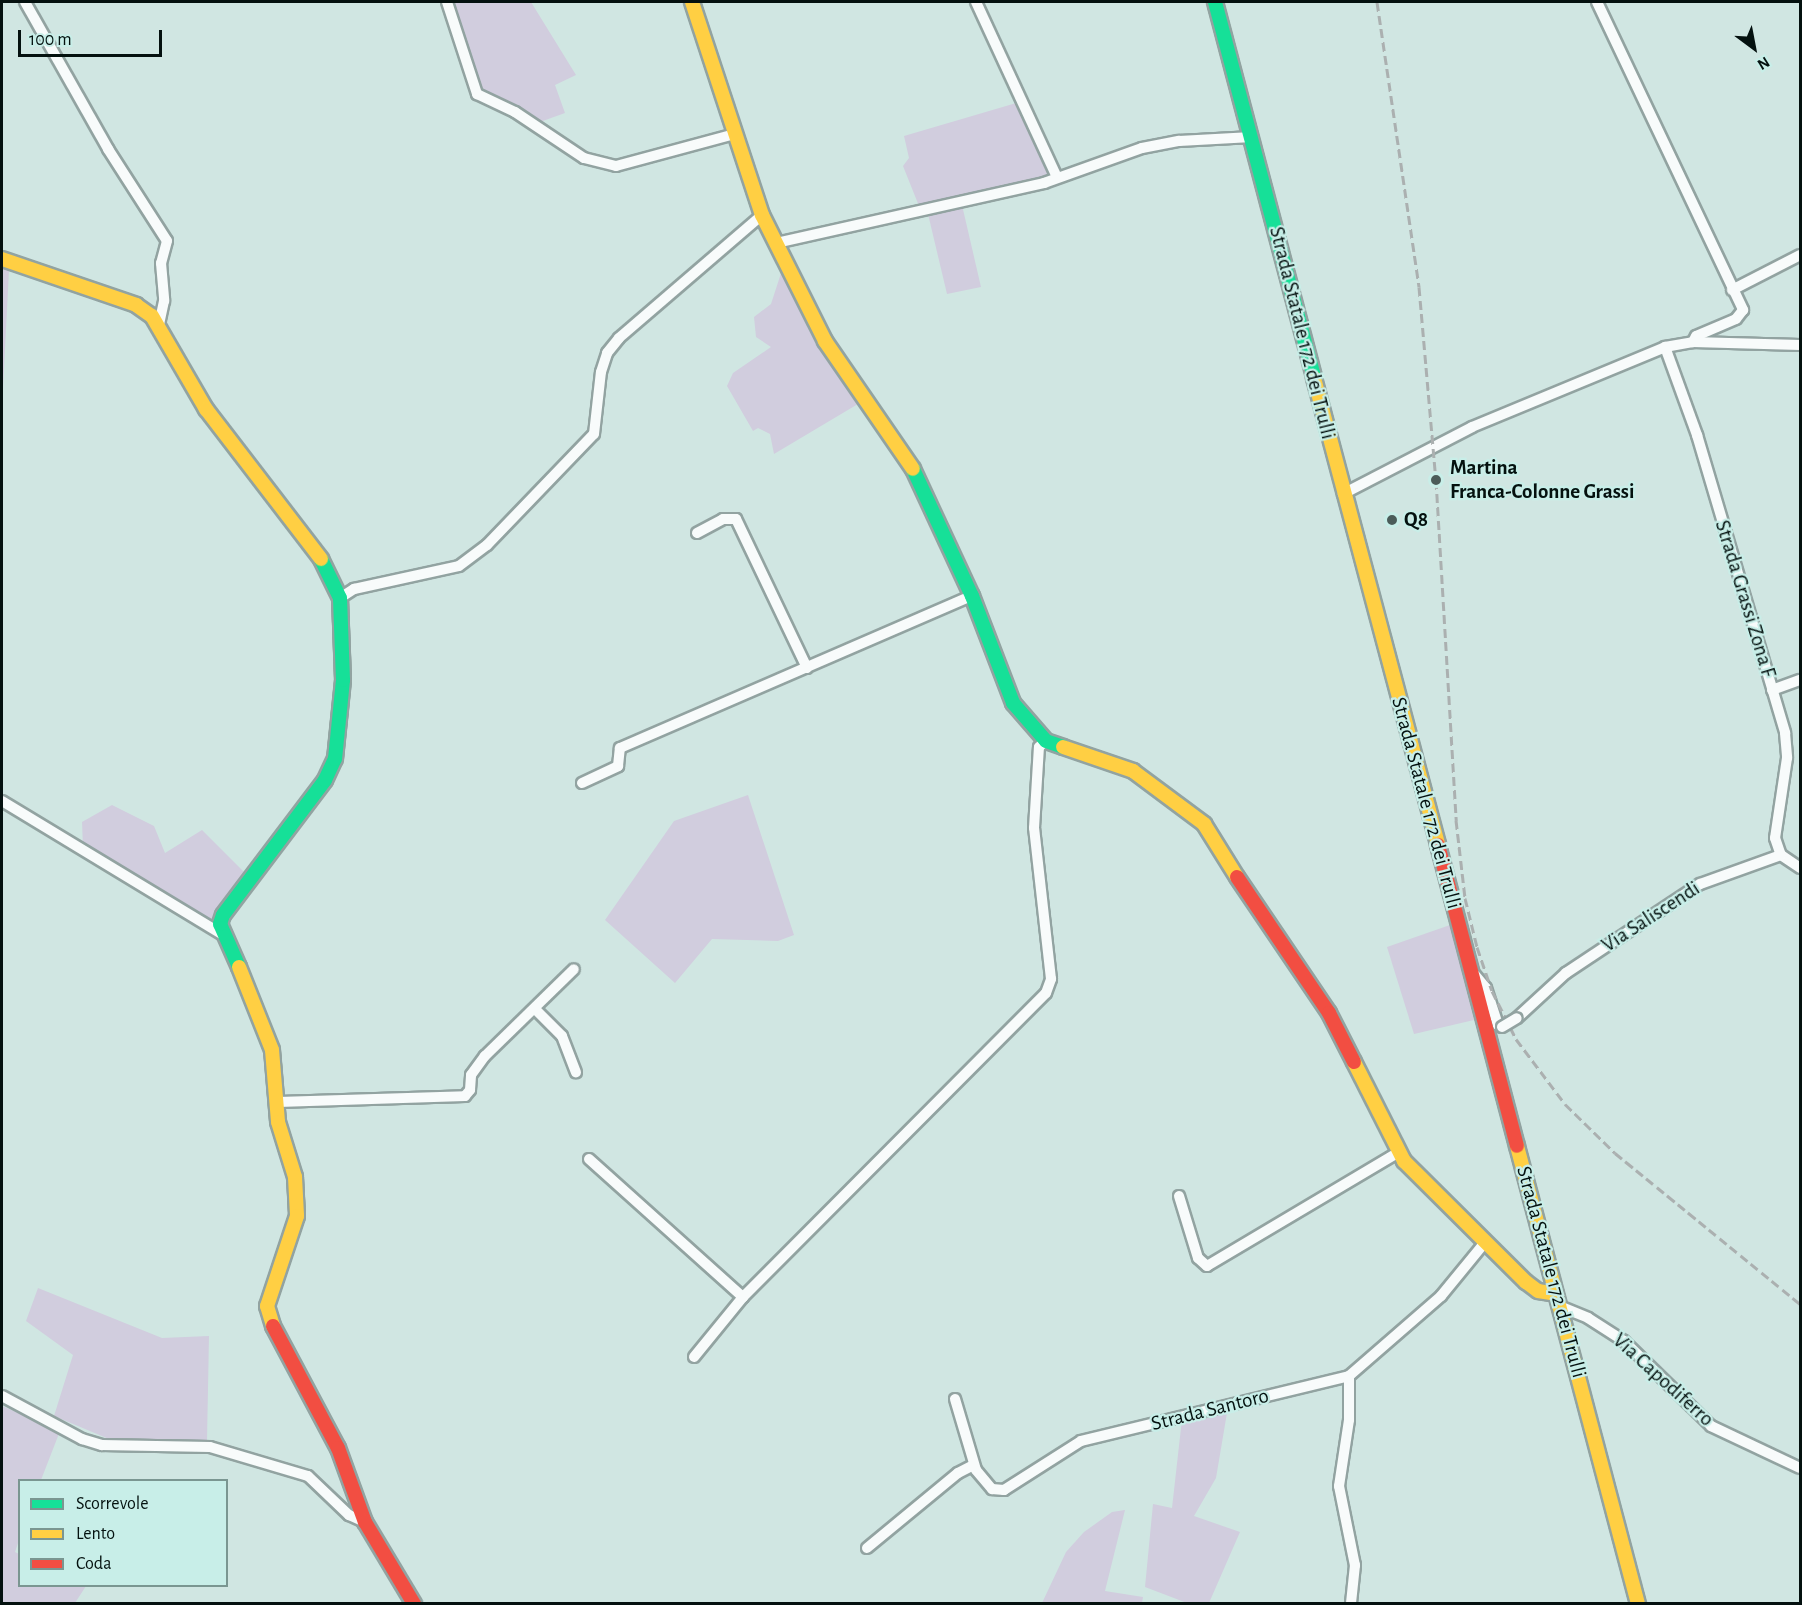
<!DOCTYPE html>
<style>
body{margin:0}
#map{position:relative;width:1802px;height:1605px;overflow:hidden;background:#d0e6e2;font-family:"Alegreya Sans",sans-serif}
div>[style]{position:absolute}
.green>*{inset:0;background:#d1cdde}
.roads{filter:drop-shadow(2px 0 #92a3a1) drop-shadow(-2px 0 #92a3a1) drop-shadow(0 2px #92a3a1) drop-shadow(0 -2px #92a3a1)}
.street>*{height:10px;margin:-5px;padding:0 5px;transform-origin:5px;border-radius:5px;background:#f8fbfb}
.fast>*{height:14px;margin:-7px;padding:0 7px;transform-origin:7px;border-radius:7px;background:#16e098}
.slow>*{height:14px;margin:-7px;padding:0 7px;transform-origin:7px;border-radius:7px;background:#ffcf43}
.jam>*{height:14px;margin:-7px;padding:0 7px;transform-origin:7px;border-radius:7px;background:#f24e42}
.rail>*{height:3px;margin-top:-1.5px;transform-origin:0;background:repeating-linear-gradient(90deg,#abb0b0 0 9px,transparent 0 13.5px)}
.bridges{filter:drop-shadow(2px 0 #92a3a1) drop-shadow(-2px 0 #92a3a1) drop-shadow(0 2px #92a3a1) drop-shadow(0 -2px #92a3a1)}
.street-bridge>*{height:10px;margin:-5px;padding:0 5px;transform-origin:5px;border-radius:5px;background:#f8fbfb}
.dots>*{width:16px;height:16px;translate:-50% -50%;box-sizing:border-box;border:3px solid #c8eee8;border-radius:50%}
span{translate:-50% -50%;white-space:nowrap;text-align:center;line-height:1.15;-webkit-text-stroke:4.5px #c8eee8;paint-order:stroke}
.street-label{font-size:21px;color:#04110f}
.poi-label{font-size:21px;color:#04110f;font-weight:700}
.left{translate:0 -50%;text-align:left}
.frame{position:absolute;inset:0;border:3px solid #04110f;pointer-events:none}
.legend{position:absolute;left:18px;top:1479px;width:210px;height:108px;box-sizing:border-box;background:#c8eee8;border:2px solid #7a9691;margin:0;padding:8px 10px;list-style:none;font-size:18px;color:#04110f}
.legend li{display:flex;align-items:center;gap:12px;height:30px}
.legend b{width:30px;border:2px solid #7a9691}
.north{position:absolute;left:1724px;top:18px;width:60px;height:60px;-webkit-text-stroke:4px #c8eee8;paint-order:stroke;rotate:148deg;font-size:16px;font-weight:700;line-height:24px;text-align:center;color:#04110f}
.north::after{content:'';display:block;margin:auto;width:21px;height:27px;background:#04110f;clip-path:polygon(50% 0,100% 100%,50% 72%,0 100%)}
.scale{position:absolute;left:18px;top:30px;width:144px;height:27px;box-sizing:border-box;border:3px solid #04110f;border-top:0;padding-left:8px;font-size:18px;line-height:21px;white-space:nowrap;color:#04110f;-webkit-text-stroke:4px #c8eee8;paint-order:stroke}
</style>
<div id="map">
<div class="green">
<i style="clip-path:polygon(452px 2px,531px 2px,576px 75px,555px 85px,565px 113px,540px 122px,484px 90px,475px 77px)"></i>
<i style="clip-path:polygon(1020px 102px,1052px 176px,962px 205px,981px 287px,947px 294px,928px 214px,919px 206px,903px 166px,909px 158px,904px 136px)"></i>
<i style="clip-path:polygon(2px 267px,9px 270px,3px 389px,2px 389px)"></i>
<i style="clip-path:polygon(783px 267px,863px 401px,774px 454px,770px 434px,758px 428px,753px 431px,727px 386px,733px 373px,771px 347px,756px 337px,754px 317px,771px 304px)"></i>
<i style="clip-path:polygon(748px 795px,794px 935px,778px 941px,712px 939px,675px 983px,605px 920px,674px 821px)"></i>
<i style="clip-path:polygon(112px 805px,154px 826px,165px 853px,202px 830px,246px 874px,218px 920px,211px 921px,83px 847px,82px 822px)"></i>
<i style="clip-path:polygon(1450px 925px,1474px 1020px,1414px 1034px,1387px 947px)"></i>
<i style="clip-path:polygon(38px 1288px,162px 1338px,209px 1336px,207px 1441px,109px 1439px,54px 1416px,73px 1355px,26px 1321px)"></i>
<i style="clip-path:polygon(2px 1406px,60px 1431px,41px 1480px,20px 1480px,19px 1540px,15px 1552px,19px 1554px,20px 1586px,86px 1586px,75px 1603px,2px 1603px)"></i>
<i style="clip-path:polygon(1228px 1407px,1216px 1478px,1194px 1516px,1240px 1532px,1209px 1603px,1187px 1603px,1145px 1587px,1153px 1504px,1172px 1508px,1182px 1419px)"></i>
<i style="clip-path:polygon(1125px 1510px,1105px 1591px,1143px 1597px,1142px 1603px,1042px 1603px,1066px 1552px,1084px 1532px,1112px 1512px)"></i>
</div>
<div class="roads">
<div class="street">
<i style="left:25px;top:2px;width:169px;rotate:60.5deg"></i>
<i style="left:108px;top:149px;width:109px;rotate:57.3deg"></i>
<i style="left:167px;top:241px;width:23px;rotate:105deg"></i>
<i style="left:161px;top:263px;width:38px;rotate:85deg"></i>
<i style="left:164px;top:301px;width:24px;rotate:102deg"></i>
<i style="left:447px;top:2px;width:97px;rotate:71.9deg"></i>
<i style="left:477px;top:94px;width:42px;rotate:25.3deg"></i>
<i style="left:515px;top:112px;width:83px;rotate:33.7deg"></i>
<i style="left:584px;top:158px;width:33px;rotate:14deg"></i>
<i style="left:616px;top:166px;width:123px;rotate:-15.1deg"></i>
<i style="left:976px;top:2px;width:193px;rotate:65.2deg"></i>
<i style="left:1597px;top:2px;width:341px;rotate:64.6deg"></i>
<i style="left:1743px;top:310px;width:11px;rotate:128deg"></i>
<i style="left:1736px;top:319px;width:43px;rotate:157deg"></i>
<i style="left:1696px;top:336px;width:7px;rotate:117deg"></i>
<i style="left:776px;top:243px;width:275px;rotate:-12.6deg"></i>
<i style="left:1044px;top:183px;width:104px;rotate:-19.7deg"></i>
<i style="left:1142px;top:148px;width:38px;rotate:-11deg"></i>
<i style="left:1179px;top:141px;width:73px;rotate:-3.1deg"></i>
<i style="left:1732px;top:290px;width:76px;rotate:-27.2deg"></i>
<i style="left:1665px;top:347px;width:94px;rotate:70deg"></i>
<i style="left:1697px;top:435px;width:311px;rotate:73.5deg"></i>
<i style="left:1785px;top:733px;width:25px;rotate:85deg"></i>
<i style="left:1787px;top:758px;width:81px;rotate:98.5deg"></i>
<i style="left:1775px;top:838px;width:18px;rotate:71deg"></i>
<i style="left:1343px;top:494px;width:145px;rotate:-27.4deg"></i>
<i style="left:1472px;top:427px;width:209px;rotate:-22.5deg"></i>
<i style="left:1665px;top:347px;width:28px;rotate:-10deg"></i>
<i style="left:1693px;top:342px;width:107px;rotate:1.6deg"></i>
<i style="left:697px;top:533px;width:30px;rotate:-28deg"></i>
<i style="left:723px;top:519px;width:13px"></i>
<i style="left:736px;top:519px;width:165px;rotate:64.5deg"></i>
<i style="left:340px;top:598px;width:17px;rotate:-33deg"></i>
<i style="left:354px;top:589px;width:107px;rotate:-12.4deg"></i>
<i style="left:459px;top:566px;width:35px;rotate:-37deg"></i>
<i style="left:487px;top:545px;width:154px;rotate:-46.1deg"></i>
<i style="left:594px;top:434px;width:62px;rotate:-83.6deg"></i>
<i style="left:601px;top:372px;width:20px;rotate:-72deg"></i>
<i style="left:607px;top:353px;width:19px;rotate:-51deg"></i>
<i style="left:619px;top:338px;width:189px;rotate:-40.7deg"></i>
<i style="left:1772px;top:690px;width:30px;rotate:-20deg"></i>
<i style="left:582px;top:783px;width:40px;rotate:-25deg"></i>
<i style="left:618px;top:766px;width:18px;rotate:-84deg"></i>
<i style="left:620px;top:748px;width:383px;rotate:-23.4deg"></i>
<i style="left:2px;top:801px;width:258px;rotate:31.2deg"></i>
<i style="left:1781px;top:855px;width:23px;rotate:34deg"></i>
<i style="left:1475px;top:975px;width:17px;rotate:50deg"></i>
<i style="left:1486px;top:988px;width:39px;rotate:72deg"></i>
<i style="left:1498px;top:1025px;width:4px;rotate:27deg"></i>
<i style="left:535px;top:1009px;width:38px;rotate:45deg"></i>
<i style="left:562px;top:1036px;width:39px;rotate:69deg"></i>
<i style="left:1517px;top:1018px;width:67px;rotate:-42.6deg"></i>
<i style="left:1566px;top:973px;width:161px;rotate:-33.6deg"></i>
<i style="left:1700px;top:884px;width:86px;rotate:-19.7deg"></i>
<i style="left:278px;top:1102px;width:187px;rotate:-1.8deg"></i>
<i style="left:465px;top:1096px;width:8px;rotate:-50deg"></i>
<i style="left:470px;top:1090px;width:15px;rotate:-86deg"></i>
<i style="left:471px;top:1075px;width:24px;rotate:-54deg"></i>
<i style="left:485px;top:1056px;width:124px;rotate:-44.3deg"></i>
<i style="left:589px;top:1159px;width:207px;rotate:41.9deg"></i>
<i style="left:1179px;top:1196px;width:65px;rotate:73deg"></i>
<i style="left:1198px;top:1258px;width:12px;rotate:42deg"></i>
<i style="left:1207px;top:1266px;width:223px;rotate:-30.7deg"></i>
<i style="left:1559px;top:1306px;width:31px;rotate:22deg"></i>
<i style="left:1588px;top:1318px;width:43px;rotate:32.6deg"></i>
<i style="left:1624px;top:1341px;width:122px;rotate:44.3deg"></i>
<i style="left:1711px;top:1426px;width:98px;rotate:25.3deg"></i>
<i style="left:694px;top:1357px;width:77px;rotate:-50.8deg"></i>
<i style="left:743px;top:1297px;width:429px;rotate:-45.1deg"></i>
<i style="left:1046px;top:993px;width:15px;rotate:-70deg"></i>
<i style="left:1051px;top:979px;width:152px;rotate:-96.4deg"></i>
<i style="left:1034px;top:828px;width:81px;rotate:-86.5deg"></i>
<i style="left:1039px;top:747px;width:9px;rotate:-41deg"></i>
<i style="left:1349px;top:1376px;width:44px;rotate:90deg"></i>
<i style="left:1349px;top:1420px;width:67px;rotate:98.6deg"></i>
<i style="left:1339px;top:1486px;width:81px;rotate:78.6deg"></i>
<i style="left:1355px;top:1565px;width:39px;rotate:96deg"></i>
<i style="left:2px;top:1396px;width:91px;rotate:28.3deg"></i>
<i style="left:82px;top:1439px;width:21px;rotate:17deg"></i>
<i style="left:102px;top:1445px;width:108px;rotate:1.1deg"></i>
<i style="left:210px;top:1447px;width:102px;rotate:16.5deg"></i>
<i style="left:308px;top:1476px;width:57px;rotate:43.6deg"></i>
<i style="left:349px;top:1515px;width:17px;rotate:24deg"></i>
<i style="left:955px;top:1399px;width:74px;rotate:73.5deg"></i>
<i style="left:976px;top:1470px;width:25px;rotate:50deg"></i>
<i style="left:992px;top:1489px;width:12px;rotate:5deg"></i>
<i style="left:1004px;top:1490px;width:91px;rotate:-32.5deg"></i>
<i style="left:1081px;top:1441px;width:276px;rotate:-13.6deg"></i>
<i style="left:1349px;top:1376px;width:122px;rotate:-41deg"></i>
<i style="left:1441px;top:1296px;width:71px;rotate:-50.7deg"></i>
<i style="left:867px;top:1548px;width:118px;rotate:-39.5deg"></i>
<i style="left:958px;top:1473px;width:18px;rotate:-27deg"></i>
</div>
<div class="fast">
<i style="left:1215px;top:2px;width:389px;rotate:75.2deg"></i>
<i style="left:913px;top:469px;width:140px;rotate:65.1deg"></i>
<i style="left:972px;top:596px;width:115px;rotate:69deg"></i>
<i style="left:1013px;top:703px;width:50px;rotate:49deg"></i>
<i style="left:1046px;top:741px;width:18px;rotate:19deg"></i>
<i style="left:239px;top:967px;width:47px;rotate:-113.8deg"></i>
<i style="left:220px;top:924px;width:9px;rotate:-72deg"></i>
<i style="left:223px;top:915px;width:169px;rotate:-52.9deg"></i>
<i style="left:325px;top:780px;width:23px;rotate:-65deg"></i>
<i style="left:335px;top:759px;width:79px;rotate:-84.2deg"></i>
<i style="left:343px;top:680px;width:82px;rotate:-92.1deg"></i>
<i style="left:340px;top:598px;width:43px;rotate:-116deg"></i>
</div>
<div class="slow">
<i style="left:692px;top:2px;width:224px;rotate:71.8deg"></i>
<i style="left:762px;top:215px;width:141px;rotate:63.4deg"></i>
<i style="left:825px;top:341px;width:155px;rotate:55.5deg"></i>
<i style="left:2px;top:259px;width:142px;rotate:18.9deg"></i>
<i style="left:136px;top:305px;width:19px;rotate:35deg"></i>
<i style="left:152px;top:316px;width:108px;rotate:59.9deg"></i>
<i style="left:206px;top:409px;width:189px;rotate:52.5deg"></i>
<i style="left:1314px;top:378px;width:483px;rotate:75.1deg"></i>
<i style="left:1063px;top:747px;width:74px;rotate:18.9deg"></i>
<i style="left:1133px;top:771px;width:89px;rotate:36.7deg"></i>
<i style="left:1204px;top:824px;width:62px;rotate:58.1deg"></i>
<i style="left:239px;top:967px;width:89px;rotate:68.3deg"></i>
<i style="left:272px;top:1050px;width:72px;rotate:85.2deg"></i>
<i style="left:278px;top:1122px;width:58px;rotate:72.8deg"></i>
<i style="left:295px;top:1177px;width:39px;rotate:87deg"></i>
<i style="left:297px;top:1216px;width:95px;rotate:108.4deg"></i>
<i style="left:267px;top:1306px;width:21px;rotate:73deg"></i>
<i style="left:1354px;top:1062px;width:111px;rotate:63.2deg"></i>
<i style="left:1404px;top:1161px;width:172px;rotate:44.8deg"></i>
<i style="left:1526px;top:1282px;width:15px;rotate:37deg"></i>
<i style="left:1538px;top:1291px;width:18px;rotate:9deg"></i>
<i style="left:1517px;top:1146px;width:474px;rotate:75.2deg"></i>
</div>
<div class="jam">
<i style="left:1438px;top:845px;width:311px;rotate:75.3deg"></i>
<i style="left:1237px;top:877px;width:164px;rotate:55.9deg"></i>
<i style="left:1329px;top:1013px;width:55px;rotate:63deg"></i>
<i style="left:273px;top:1326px;width:138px;rotate:62deg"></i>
<i style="left:338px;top:1448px;width:79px;rotate:70deg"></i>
<i style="left:365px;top:1522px;width:96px;rotate:59.1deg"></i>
</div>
</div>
<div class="rail">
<i style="left:1377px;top:2px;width:288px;rotate:81.6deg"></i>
<i style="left:1419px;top:287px;width:194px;rotate:85deg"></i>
<i style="left:1436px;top:480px;width:341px;rotate:86.6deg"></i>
<i style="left:1456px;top:820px;width:79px;rotate:83.4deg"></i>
<i style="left:1465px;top:898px;width:50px;rotate:76.2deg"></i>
<i style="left:1477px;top:947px;width:46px;rotate:71.2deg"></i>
<i style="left:1492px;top:991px;width:54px;rotate:63.4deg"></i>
<i style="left:1516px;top:1039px;width:81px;rotate:53deg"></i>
<i style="left:1565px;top:1104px;width:70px;rotate:44.4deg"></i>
<i style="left:1615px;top:1153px;width:239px;rotate:39.2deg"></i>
</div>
<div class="bridges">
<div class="street-bridge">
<i style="left:1502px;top:1027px;width:17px;rotate:-31deg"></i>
</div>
</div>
<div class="dots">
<i style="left:1436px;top:480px;background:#4b5c59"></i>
<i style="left:1392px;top:520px;background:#4b5c59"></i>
</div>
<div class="street-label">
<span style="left:1302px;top:333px;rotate:76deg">Strada Statale 172 dei Trulli</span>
<span style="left:1745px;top:599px;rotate:73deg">Strada Grassi Zona F</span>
<span style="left:1426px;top:803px;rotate:75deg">Strada Statale 172 dei Trulli</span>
<span style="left:1651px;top:917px;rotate:-33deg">Via Saliscendi</span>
<span style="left:1551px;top:1272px;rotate:75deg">Strada Statale 172 dei Trulli</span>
<span style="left:1663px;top:1380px;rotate:42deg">Via Capodiferro</span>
<span style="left:1210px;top:1410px;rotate:-14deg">Strada Santoro</span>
</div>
<div class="poi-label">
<span class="left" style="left:1450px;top:480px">Martina<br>Franca-Colonne Grassi</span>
<span class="left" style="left:1404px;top:520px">Q8</span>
</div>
<div class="frame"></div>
<ul class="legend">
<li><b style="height:8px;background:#16e098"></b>Scorrevole</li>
<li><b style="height:8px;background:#ffcf43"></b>Lento</li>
<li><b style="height:8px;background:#f24e42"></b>Coda</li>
</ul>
<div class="north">N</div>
<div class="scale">100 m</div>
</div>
